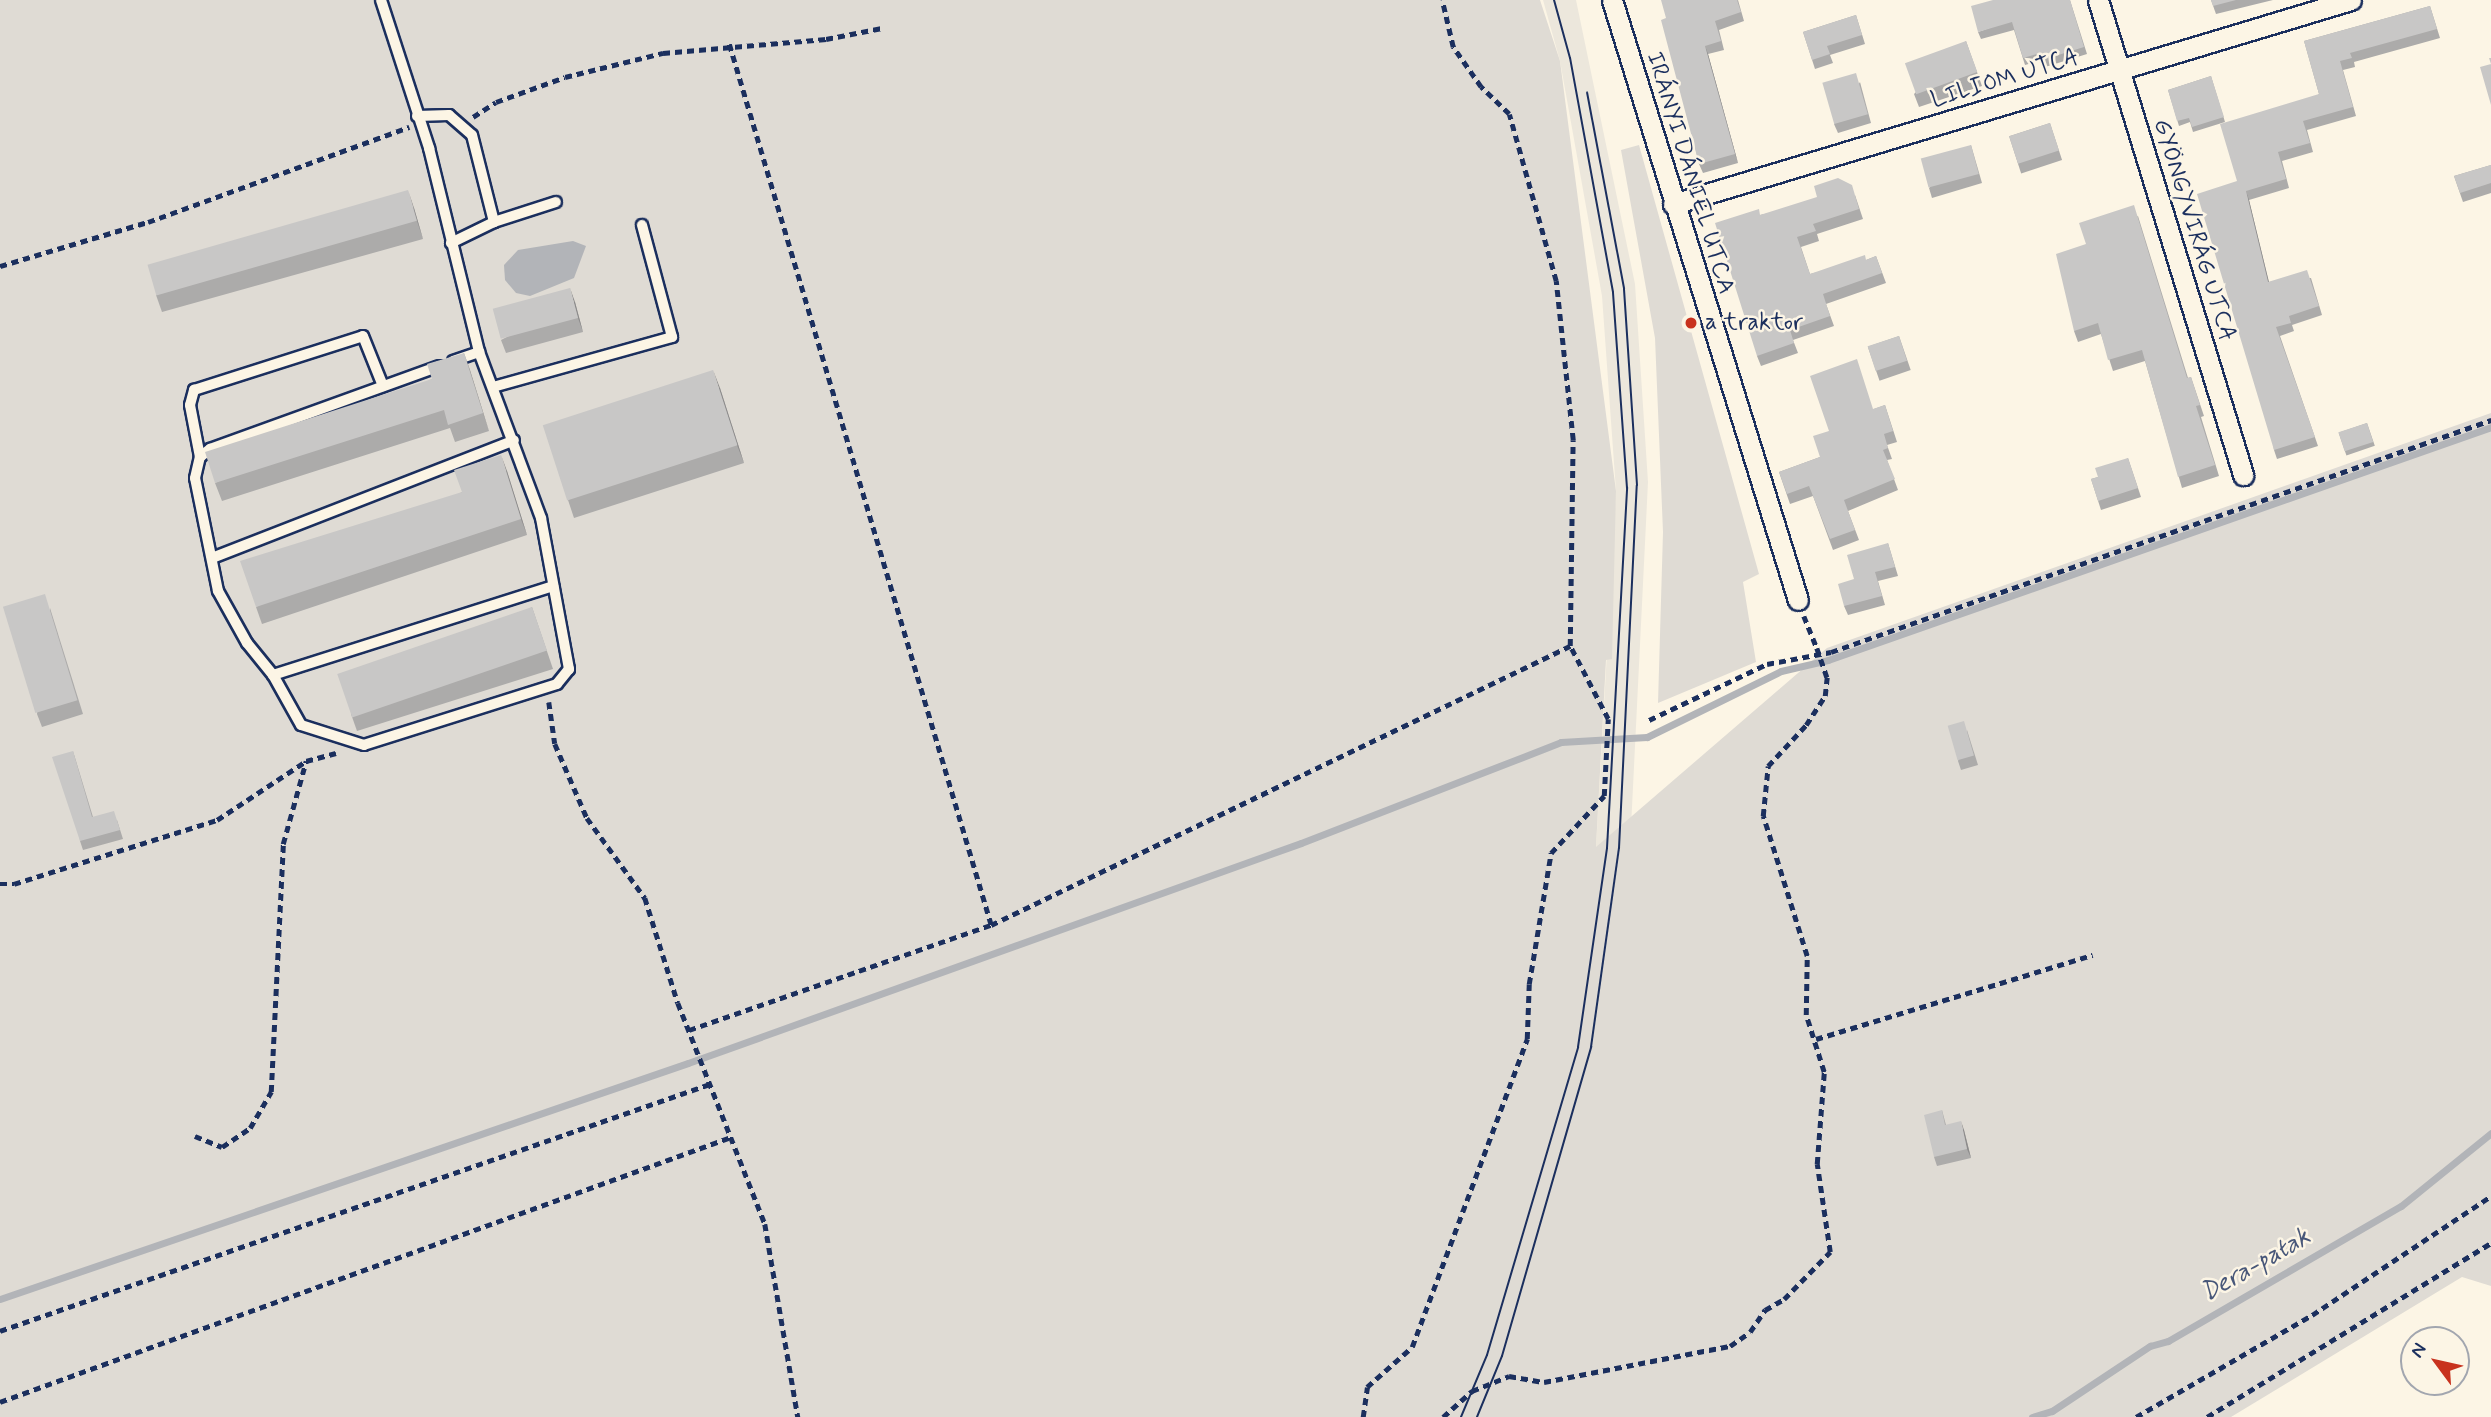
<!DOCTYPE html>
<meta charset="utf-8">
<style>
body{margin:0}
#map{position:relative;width:2491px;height:1417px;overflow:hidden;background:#fcf5e5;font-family:Mynerve,sans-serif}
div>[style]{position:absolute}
.built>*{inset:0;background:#ece7dc}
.green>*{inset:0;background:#dfdbd4}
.water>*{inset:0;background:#b2b4b8}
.stream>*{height:7px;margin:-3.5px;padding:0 3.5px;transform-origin:3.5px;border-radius:3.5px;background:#b2b4b8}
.path>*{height:4.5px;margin-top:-2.25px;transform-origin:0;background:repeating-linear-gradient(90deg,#1b2f5e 0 7px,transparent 0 12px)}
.roads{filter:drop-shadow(2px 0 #1b2f5e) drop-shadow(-2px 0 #1b2f5e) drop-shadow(0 2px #1b2f5e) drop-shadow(0 -2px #1b2f5e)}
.lane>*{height:10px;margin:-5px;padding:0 5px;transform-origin:5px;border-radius:5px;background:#fcf5e5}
.street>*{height:19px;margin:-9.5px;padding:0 9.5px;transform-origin:9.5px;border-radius:9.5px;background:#fcf5e5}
.tram>*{height:2px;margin:-1px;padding:0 1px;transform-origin:1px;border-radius:1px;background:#1b2f5e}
.path-bridge>*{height:4.5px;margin-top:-2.25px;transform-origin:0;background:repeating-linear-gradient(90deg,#1b2f5e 0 7px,transparent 0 12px)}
.wall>*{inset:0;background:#acabaa;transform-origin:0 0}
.shaded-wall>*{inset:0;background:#8c8b8b}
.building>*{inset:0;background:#c8c7c6;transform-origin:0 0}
.dots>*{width:19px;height:19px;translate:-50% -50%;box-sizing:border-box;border:4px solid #fcf5e5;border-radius:50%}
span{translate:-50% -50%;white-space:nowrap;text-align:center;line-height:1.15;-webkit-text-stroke:5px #fcf5e5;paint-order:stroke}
.street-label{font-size:24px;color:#1b2f5e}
.poi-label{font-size:24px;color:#1b2f5e}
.left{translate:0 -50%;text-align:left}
.water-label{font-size:26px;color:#485779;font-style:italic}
.north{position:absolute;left:2400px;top:1326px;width:70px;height:70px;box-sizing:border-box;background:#fcf5e5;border:2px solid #a2a6af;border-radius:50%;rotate:303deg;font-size:19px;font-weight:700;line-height:28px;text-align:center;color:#1b2f5e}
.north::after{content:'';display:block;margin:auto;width:24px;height:32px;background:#c8321e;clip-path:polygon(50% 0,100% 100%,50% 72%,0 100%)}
</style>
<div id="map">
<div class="built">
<i style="clip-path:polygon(1543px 0,1576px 0,1635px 284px,1648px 482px,1630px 848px,1446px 1417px,1596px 848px,1616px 491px,1602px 296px,1560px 61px)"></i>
</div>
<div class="green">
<i style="clip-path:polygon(0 0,1540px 0,1560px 61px,1616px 491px,1612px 659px,1606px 660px,1596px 847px,1827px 648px,2491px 413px,2491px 1286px,2462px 1277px,2231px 1417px,0 1417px)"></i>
<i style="clip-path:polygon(1639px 145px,1759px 574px,1743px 582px,1756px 662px,1658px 703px,1663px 532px,1655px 338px,1621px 150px)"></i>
</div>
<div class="water">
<i style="clip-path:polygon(573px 241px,586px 246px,574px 278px,530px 296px,516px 293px,505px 280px,504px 265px,518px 250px)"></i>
</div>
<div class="stream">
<i style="left:0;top:1299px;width:727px;rotate:-18.93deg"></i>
<i style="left:688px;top:1063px;width:651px;rotate:-19.74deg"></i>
<i style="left:1301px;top:843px;width:279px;rotate:-21.2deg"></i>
<i style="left:1561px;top:742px;width:86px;rotate:-3.3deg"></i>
<i style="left:1647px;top:737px;width:149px;rotate:-26.2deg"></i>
<i style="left:1781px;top:671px;width:48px;rotate:-13.2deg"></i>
<i style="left:1828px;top:660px;width:703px;rotate:-19.36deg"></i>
<i style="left:2032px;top:1417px;width:21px;rotate:-17deg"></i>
<i style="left:2052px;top:1411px;width:118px;rotate:-33.6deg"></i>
<i style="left:2150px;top:1346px;width:19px;rotate:-16deg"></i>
<i style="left:2168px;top:1341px;width:269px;rotate:-30.1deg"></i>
<i style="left:2401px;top:1206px;width:116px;rotate:-39deg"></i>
</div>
<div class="path">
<i style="left:473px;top:117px;width:27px;rotate:-33deg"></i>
<i style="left:496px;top:102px;width:73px;rotate:-19.9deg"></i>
<i style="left:565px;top:77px;width:101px;rotate:-13.8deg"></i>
<i style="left:663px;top:53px;width:164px;rotate:-4.9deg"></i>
<i style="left:826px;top:39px;width:57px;rotate:-11.1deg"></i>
<i style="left:0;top:266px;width:154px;rotate:-16.6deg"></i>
<i style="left:148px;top:222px;width:278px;rotate:-20deg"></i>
<i style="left:1804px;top:616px;width:35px;rotate:68deg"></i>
<i style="left:549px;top:702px;width:42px;rotate:81.9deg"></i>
<i style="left:555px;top:744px;width:81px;rotate:66.6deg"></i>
<i style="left:587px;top:818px;width:99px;rotate:54.1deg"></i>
<i style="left:645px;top:898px;width:110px;rotate:72.6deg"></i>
<i style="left:678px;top:1003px;width:238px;rotate:68.5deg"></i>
<i style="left:765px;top:1224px;width:196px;rotate:80.3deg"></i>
<i style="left:1649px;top:720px;width:131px;rotate:-25.4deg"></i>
<i style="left:1767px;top:664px;width:65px;rotate:-10.6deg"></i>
<i style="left:1831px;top:652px;width:700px;rotate:-19.37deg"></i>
<i style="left:0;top:884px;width:14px"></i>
<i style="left:14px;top:884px;width:213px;rotate:-17.5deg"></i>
<i style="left:217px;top:820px;width:107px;rotate:-33.5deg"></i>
<i style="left:306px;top:761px;width:31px;rotate:-15deg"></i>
<i style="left:991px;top:925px;width:643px;rotate:-25.73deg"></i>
<i style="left:689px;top:1030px;width:320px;rotate:-19.2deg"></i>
<i style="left:991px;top:925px;width:919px;rotate:-106.56deg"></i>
<i style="left:1816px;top:1039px;width:289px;rotate:-16.9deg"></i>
<i style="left:195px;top:1136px;width:29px;rotate:22deg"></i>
<i style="left:222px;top:1147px;width:34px;rotate:-34deg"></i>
<i style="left:250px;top:1128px;width:42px;rotate:-59.7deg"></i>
<i style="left:271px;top:1092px;width:248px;rotate:-87.2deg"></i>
<i style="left:283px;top:844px;width:86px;rotate:-74.5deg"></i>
<i style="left:0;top:1331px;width:752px;rotate:-19.18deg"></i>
<i style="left:0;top:1402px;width:778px;rotate:-19.93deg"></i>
<i style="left:1363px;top:1417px;width:30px;rotate:-82deg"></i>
<i style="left:1367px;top:1387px;width:60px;rotate:-41.6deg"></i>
<i style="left:1412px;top:1347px;width:329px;rotate:-69.5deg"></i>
<i style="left:1527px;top:1039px;width:55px;rotate:-87.9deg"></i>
<i style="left:1529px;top:984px;width:133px;rotate:-80.5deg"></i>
<i style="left:1551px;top:853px;width:78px;rotate:-47.1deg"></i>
<i style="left:1604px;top:796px;width:77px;rotate:-87deg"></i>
<i style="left:1608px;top:719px;width:82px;rotate:-117.5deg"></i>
<i style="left:1570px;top:646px;width:206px;rotate:-89.2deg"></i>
<i style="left:1573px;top:440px;width:160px;rotate:-96.1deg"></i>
<i style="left:1556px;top:281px;width:173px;rotate:-105.7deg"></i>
<i style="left:1509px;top:114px;width:39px;rotate:-136deg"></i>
<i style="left:1481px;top:87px;width:49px;rotate:-125deg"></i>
<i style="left:1453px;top:47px;width:48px;rotate:-103.2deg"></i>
<i style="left:1443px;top:1417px;width:39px;rotate:-42deg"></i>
<i style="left:1472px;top:1391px;width:40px;rotate:-22deg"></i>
<i style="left:1509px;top:1376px;width:36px;rotate:10deg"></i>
<i style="left:1544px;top:1382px;width:189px;rotate:-11deg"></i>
<i style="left:1730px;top:1346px;width:24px;rotate:-35deg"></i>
<i style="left:1750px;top:1332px;width:27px;rotate:-56deg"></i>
<i style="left:1765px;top:1310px;width:22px;rotate:-30deg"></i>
<i style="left:1784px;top:1299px;width:66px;rotate:-45.6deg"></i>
<i style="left:1830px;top:1252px;width:89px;rotate:-98.4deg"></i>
<i style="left:1817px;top:1164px;width:92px;rotate:-85.6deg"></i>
<i style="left:1824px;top:1072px;width:60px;rotate:-107.5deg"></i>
<i style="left:1806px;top:1015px;width:59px;rotate:-89deg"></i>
<i style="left:1807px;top:956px;width:147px;rotate:-107.4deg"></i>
<i style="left:1763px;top:816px;width:50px;rotate:-84.3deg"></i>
<i style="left:1768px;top:766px;width:56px;rotate:-47.2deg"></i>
<i style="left:1806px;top:725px;width:35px;rotate:-57deg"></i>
<i style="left:1825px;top:696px;width:19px;rotate:-84deg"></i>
<i style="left:2136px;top:1417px;width:203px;rotate:-30.1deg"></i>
<i style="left:2312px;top:1315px;width:215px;rotate:-33.6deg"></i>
<i style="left:2207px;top:1417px;width:333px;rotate:-31.5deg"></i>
</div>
<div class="roads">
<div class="lane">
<i style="left:381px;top:0;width:156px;rotate:72deg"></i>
<i style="left:429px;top:148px;width:210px;rotate:76.2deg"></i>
<i style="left:479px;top:352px;width:177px;rotate:69.5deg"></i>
<i style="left:541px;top:518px;width:154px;rotate:79.5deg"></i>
<i style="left:569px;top:669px;width:19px;rotate:129deg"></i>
<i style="left:557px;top:684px;width:202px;rotate:162.5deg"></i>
<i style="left:364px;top:745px;width:66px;rotate:-162.4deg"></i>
<i style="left:301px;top:725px;width:57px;rotate:-119.2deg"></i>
<i style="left:273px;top:675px;width:41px;rotate:-129.1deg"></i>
<i style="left:247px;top:643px;width:60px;rotate:-119.1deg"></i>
<i style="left:218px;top:591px;width:115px;rotate:-101.5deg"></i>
<i style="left:195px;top:478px;width:22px;rotate:-77deg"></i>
<i style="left:200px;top:457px;width:13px;rotate:-39deg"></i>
<i style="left:210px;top:449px;width:244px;rotate:-19.9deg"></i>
<i style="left:417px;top:116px;width:32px;rotate:-2deg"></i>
<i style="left:449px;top:115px;width:30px;rotate:41deg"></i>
<i style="left:472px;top:135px;width:90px;rotate:75.8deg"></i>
<i style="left:494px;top:222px;width:48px;rotate:154deg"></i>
<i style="left:494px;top:222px;width:65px;rotate:-17.9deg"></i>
<i style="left:453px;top:361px;width:28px;rotate:-19deg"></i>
<i style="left:493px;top:387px;width:186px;rotate:-15.6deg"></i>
<i style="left:672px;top:337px;width:116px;rotate:-105deg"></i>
<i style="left:200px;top:457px;width:53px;rotate:-100.9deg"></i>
<i style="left:190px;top:405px;width:16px;rotate:-75deg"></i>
<i style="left:194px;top:390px;width:177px;rotate:-17.7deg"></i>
<i style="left:363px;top:336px;width:54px;rotate:68.2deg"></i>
<i style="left:212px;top:558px;width:324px;rotate:-21.3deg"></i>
<i style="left:273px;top:675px;width:294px;rotate:-17.6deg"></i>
</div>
<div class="street">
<i style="left:1612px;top:0;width:628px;rotate:72.78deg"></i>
<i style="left:2098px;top:0;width:497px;rotate:73deg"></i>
<i style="left:1673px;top:204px;width:708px;rotate:-16.75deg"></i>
</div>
</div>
<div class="tram">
<i style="left:1461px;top:1417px;width:67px;rotate:-67.2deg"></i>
<i style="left:1487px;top:1355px;width:321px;rotate:-73.5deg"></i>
<i style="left:1578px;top:1047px;width:201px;rotate:-81.7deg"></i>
<i style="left:1607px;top:848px;width:361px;rotate:-86.8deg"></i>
<i style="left:1627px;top:488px;width:196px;rotate:-94.1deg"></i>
<i style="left:1613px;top:292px;width:238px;rotate:-100.4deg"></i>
<i style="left:1570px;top:58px;width:60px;rotate:-105.4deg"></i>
<i style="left:1477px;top:1417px;width:66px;rotate:-67.7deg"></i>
<i style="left:1502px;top:1356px;width:322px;rotate:-73.9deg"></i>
<i style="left:1591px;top:1047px;width:201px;rotate:-82deg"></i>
<i style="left:1619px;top:848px;width:363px;rotate:-87.2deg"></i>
<i style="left:1637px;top:485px;width:197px;rotate:-93.8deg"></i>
<i style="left:1624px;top:288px;width:199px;rotate:-100.7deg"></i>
</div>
<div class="path-bridge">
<i style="left:1817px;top:648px;width:31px;rotate:71deg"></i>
</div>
<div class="wall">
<i style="clip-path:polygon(1738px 0,1744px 21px,1719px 30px,1724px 50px,1708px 54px,1738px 163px,1703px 173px,1699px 164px,1666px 18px)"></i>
<i style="clip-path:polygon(2070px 0,2087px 54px,2042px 68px,2039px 61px,2025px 65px,2014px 30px,1981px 39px,1978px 32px)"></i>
<i style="clip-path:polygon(2211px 0,2273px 0,2216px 14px)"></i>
<i style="clip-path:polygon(2430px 6px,2440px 38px,2354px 62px,2355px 67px,2343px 70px,2356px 116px,2307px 130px,2313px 152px,2282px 161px,2289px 188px,2249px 200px,2269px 282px,2311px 278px,2322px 315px,2292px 325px,2294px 331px,2280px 336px,2318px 446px,2277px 459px,2274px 450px,2237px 181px,2319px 94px,2304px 41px)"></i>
<i style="clip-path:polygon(1856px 15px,1865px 44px,1830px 55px,1833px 63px,1815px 69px,1803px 32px)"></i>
<i style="clip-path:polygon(1966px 41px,1982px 86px,1919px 107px,1914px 94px)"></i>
<i style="clip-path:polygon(2211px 76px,2225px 122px,2193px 132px,2190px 122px,2179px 126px,2168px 90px)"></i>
<i style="clip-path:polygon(1860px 82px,1871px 123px,1838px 133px,1834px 124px)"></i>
<i style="left:2050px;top:123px;width:39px;height:43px;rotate:72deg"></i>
<i style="clip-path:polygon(1971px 145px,1982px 183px,1932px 198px,1929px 188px)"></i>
<i style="clip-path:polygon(2491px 165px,2491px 193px,2463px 202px,2454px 176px)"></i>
<i style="clip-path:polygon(1855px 195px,1863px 219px,1817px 234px,1819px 241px,1801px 247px,1810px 274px,1866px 260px,1876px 256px,1886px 283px,1826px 304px,1834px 326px,1793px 340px,1798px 353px,1761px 366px,1757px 356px,1760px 215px)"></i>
<i style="clip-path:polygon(414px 208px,423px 239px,162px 312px,156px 295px)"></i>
<i style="clip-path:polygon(2138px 216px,2188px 378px,2191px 377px,2204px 416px,2201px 417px,2219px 476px,2182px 488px,2145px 361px,2113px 371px,2101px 334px,2078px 342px,2074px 331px,2086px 244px)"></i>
<i style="clip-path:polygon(575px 302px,583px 332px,506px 353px,501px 340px)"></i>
<i style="left:1899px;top:336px;width:36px;height:33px;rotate:71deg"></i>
<i style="clip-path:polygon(464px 353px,489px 431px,455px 442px,450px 428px,222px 501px,215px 483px,432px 379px)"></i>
<i style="clip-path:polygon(720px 388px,744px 463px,574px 518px,568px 500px)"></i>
<i style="clip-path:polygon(1885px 405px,1897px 442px,1887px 445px,1892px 459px,1887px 460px,1898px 490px,1848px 511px,1859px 540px,1833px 550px,1813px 496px,1790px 504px,1779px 472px,1820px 457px,1829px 431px,1874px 409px)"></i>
<i style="left:2367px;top:423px;width:24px;height:30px;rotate:71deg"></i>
<i style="clip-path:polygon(2128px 458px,2141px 497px,2101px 510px,2091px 479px,2098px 477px)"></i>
<i style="clip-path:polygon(507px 471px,527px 535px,262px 624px,256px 607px,462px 492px)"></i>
<i style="clip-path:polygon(1888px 543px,1898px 576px,1878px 581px,1885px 605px,1848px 615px,1844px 606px)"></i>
<i style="clip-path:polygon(532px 607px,553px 669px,357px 731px,351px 714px)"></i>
<i style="clip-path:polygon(50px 608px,83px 714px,42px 727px,37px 714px)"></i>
<i style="clip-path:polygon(1967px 730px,1978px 765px,1961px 770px,1958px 761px)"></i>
<i style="clip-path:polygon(73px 751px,93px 817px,117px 820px,123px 839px,83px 850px,80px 841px)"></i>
<i style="clip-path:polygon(1942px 1110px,1946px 1125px,1964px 1130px,1971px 1158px,1937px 1166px,1934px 1157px)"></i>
</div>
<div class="shaded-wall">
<i style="clip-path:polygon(1705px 46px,1708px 54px,1738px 163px,1735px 154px)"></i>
<i style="clip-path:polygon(408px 190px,414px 208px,423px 239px,417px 221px)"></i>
<i style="clip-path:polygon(2246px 191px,2249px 200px,2271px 291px,2268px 282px)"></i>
<i style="clip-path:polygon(570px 288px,575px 302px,583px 332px,578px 318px)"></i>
<i style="clip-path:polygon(464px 353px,470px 370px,489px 431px,483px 413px)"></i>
<i style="clip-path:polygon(713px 370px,720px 388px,744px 463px,737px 445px)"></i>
<i style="clip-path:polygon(501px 455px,507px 471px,527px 535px,521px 519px)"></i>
<i style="clip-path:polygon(1961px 1121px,1964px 1130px,1971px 1158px,1967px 1149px)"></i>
</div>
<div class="building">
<i style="clip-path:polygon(1661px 0,1737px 0,1741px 12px,1715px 21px,1721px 41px,1705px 46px,1735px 154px,1699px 164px,1661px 20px,1666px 18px)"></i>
<i style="clip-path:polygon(1993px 0,2070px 0,2084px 47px,2039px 61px,2037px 54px,2023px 58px,2012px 22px,1978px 32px,1971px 6px)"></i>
<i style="clip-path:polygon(2211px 0,2236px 0,2213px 6px)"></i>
<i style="clip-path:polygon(2430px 6px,2437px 29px,2350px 53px,2352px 58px,2340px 61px,2353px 107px,2303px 121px,2310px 143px,2278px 152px,2286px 179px,2246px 191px,2268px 282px,2307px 270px,2319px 306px,2289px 316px,2291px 323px,2276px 327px,2315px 437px,2274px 450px,2197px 194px,2237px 181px,2220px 124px,2319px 94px,2304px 41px)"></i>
<i style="clip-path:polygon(1856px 15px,1862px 35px,1827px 46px,1830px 54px,1812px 60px,1803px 32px)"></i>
<i style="left:1966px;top:41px;width:33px;height:65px;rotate:70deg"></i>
<i style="clip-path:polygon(2489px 58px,2491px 58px,2491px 105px,2480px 67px,2491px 64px)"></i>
<i style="left:1856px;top:73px;width:43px;height:35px;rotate:74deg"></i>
<i style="clip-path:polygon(2211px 76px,2224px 117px,2192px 127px,2189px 118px,2177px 121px,2168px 90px)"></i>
<i style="left:2050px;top:123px;width:29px;height:43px;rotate:72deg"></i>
<i style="left:1971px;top:145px;width:30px;height:52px;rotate:75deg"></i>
<i style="clip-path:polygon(2491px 165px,2491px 183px,2460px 193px,2454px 176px)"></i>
<i style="clip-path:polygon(1838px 178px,1852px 185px,1859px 209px,1813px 224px,1816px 231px,1797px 237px,1810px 274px,1865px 255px,1866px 260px,1876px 256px,1882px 273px,1823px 294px,1830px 316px,1790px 330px,1794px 343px,1757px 356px,1715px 223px,1759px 209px,1760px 215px,1817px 197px,1814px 186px)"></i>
<i style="left:408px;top:190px;width:32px;height:271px;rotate:74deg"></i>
<i style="clip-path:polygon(2134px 205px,2187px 378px,2191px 377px,2200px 405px,2196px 406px,2215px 465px,2178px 477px,2142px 350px,2108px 360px,2098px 323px,2074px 331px,2056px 254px,2086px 244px,2079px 223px)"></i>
<i style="left:570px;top:288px;width:31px;height:80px;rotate:75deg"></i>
<i style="left:1899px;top:336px;width:26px;height:33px;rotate:72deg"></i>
<i style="clip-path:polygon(464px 353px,483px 413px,448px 425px,444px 410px,215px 483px,205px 452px,432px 379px,427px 364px)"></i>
<i style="clip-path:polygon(1857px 359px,1873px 409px,1885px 405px,1893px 431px,1884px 434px,1888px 448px,1883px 450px,1895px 479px,1844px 500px,1855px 530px,1830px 539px,1809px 486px,1787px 494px,1779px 472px,1820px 457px,1813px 436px,1829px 431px,1810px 376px)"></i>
<i style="left:713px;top:370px;width:79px;height:179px;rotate:72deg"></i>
<i style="left:2367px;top:423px;width:20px;height:30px;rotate:72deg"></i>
<i style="clip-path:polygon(501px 455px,521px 519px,256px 607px,240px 561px,462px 492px,454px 470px)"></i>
<i style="clip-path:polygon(2128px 458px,2138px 488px,2098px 501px,2091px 479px,2098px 477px,2095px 468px)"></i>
<i style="clip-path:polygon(1888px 543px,1895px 567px,1875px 572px,1882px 596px,1844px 606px,1838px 584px,1854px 579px,1847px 555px)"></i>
<i style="left:45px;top:594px;width:111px;height:44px;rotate:73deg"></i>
<i style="left:532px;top:607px;width:46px;height:206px;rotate:71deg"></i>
<i style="left:1964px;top:721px;width:36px;height:17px;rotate:74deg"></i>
<i style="clip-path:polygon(73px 751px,92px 817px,114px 811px,120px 830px,80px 841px,52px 757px)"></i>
<i style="clip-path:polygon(1942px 1110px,1945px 1125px,1961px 1121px,1967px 1149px,1934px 1157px,1924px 1115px)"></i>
</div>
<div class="dots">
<i style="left:1691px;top:323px;background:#c8321e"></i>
</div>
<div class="street-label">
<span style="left:2005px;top:79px;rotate:-17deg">LILIOM UTCA</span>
<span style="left:1690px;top:173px;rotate:73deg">IRÁNYI DÁNIEL UTCA</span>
<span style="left:2194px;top:230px;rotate:73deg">GYÖNGYVIRÁG UTCA</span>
</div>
<div class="poi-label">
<span class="left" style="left:1705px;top:323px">a traktor</span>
</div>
<div class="water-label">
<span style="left:2256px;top:1266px;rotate:-30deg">Dera-patak</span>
</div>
<div class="north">N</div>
</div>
